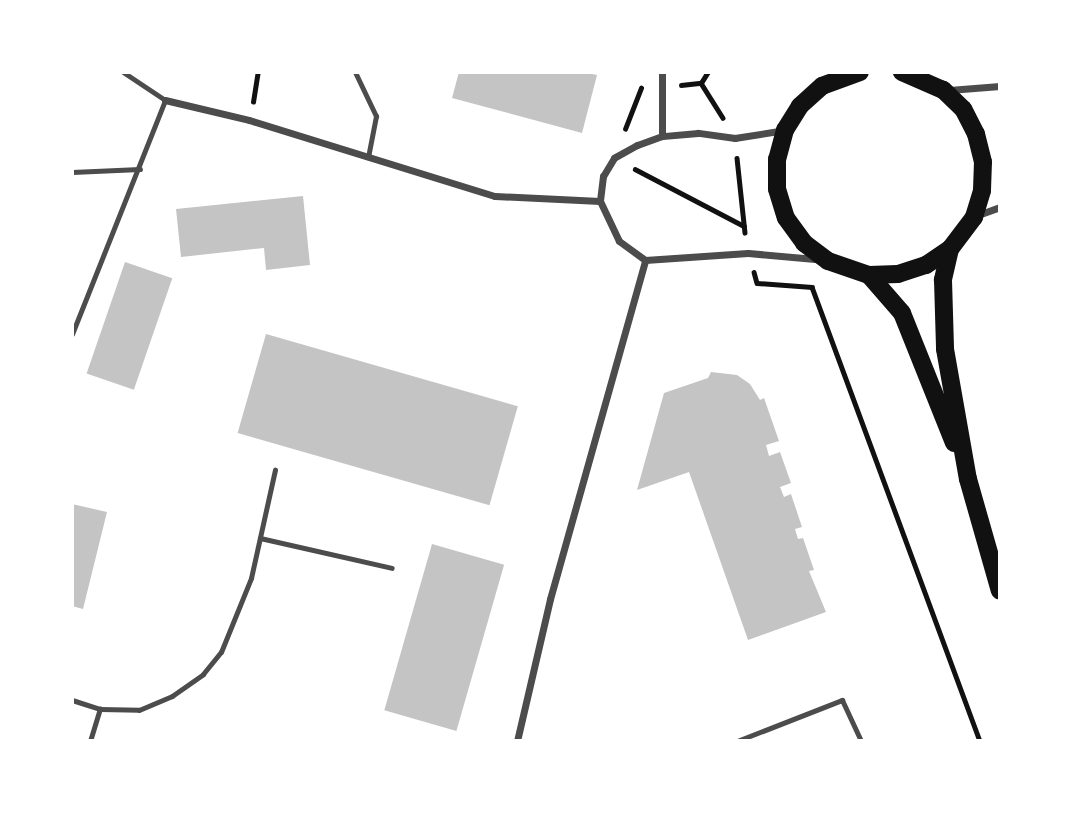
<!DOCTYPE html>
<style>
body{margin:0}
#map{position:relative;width:1072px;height:813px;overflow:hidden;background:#fff;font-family:Ubuntu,sans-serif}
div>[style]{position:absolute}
.building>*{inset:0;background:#c4c4c4;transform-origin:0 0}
.path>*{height:4.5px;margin:-2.25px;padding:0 2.25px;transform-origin:2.25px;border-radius:2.25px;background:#111}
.service>*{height:5px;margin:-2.5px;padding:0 2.5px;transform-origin:2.5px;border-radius:2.5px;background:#4c4c4c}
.minor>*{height:7px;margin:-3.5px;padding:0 3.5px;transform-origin:3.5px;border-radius:3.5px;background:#4c4c4c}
.primary>*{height:18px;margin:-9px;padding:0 9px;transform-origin:9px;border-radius:9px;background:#111}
span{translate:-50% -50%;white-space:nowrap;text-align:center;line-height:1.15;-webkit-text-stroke:7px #fff;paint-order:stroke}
.frame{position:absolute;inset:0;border:74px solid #fff;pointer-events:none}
</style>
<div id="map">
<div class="building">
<i style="clip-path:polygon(459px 72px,583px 72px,597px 75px,582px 133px,452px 98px)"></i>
<i style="clip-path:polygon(303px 196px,310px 265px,266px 270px,264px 248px,181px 257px,176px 209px)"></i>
<i style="left:125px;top:262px;width:50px;height:118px;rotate:19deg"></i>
<i style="left:266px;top:334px;width:262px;height:103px;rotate:16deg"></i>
<i style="clip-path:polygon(711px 372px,737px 375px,750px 384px,760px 400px,764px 398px,779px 441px,766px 445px,769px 456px,780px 452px,791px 483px,780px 487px,784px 497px,791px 494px,802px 527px,795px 529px,798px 539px,803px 538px,814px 570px,809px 571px,826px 612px,748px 640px,689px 472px,637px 490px,664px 393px,708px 378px)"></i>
<i style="clip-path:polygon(72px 504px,107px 512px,83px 609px,72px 606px)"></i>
<i style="left:432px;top:544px;width:75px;height:173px;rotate:16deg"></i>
</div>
<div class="path">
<i style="left:701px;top:83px;width:41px;rotate:57.8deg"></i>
<i style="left:701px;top:83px;width:13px;rotate:-58deg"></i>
<i style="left:681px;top:85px;width:20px;rotate:-6deg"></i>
<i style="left:253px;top:102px;width:30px;rotate:-81deg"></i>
<i style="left:625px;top:129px;width:44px;rotate:-68.7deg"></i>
<i style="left:737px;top:158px;width:75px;rotate:83.9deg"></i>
<i style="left:635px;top:169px;width:123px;rotate:27.6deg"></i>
<i style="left:754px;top:272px;width:11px;rotate:75deg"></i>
<i style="left:757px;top:283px;width:55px;rotate:4.2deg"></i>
<i style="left:812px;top:287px;width:484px;rotate:69.7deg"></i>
</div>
<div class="service">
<i style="left:355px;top:72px;width:49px;rotate:64.5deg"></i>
<i style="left:376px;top:116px;width:42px;rotate:101deg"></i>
<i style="left:72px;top:172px;width:68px;rotate:-2.5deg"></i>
<i style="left:72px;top:334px;width:252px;rotate:-68.3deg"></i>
<i style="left:165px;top:100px;width:50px;rotate:-146.3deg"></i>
<i style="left:260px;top:538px;width:135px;rotate:12.8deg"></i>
<i style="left:72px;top:700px;width:29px;rotate:18deg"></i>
<i style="left:100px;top:709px;width:39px;rotate:1deg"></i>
<i style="left:139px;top:710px;width:36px;rotate:-23deg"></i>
<i style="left:172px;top:696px;width:38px;rotate:-35deg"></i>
<i style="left:203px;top:674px;width:28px;rotate:-51deg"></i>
<i style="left:221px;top:652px;width:80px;rotate:-67.9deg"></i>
<i style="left:251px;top:578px;width:111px;rotate:-77.5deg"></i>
<i style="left:90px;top:741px;width:34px;rotate:-73deg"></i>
<i style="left:737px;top:741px;width:113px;rotate:-21.3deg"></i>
<i style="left:842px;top:700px;width:45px;rotate:65.1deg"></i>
</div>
<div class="minor">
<i style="left:662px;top:72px;width:64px;rotate:90deg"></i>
<i style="left:949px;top:90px;width:51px;rotate:-4.5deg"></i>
<i style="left:165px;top:100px;width:86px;rotate:13.4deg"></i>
<i style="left:249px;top:120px;width:257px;rotate:17.2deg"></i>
<i style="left:495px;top:196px;width:105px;rotate:2.7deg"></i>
<i style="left:785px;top:130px;width:51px;rotate:170.9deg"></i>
<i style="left:735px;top:138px;width:37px;rotate:-172deg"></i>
<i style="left:698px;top:133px;width:36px;rotate:175deg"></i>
<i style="left:662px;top:136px;width:27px;rotate:160deg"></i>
<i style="left:637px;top:145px;width:26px;rotate:151deg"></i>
<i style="left:614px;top:158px;width:21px;rotate:121deg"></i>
<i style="left:603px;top:176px;width:25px;rotate:97deg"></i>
<i style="left:600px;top:201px;width:44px;rotate:64.6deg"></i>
<i style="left:619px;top:241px;width:32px;rotate:36deg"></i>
<i style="left:645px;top:260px;width:103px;rotate:-3.9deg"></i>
<i style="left:748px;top:253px;width:67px;rotate:5.1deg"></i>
<i style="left:978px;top:215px;width:23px;rotate:-20deg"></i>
<i style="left:517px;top:741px;width:146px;rotate:-76.9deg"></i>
<i style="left:550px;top:599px;width:352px;rotate:-74.3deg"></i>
</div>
<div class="primary">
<i style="left:860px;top:72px;width:40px;rotate:159.8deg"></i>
<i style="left:822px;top:86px;width:30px;rotate:138deg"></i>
<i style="left:800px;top:106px;width:28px;rotate:122deg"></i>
<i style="left:785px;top:130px;width:30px;rotate:105deg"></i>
<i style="left:777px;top:159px;width:30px;rotate:90deg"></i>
<i style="left:777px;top:189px;width:30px;rotate:73deg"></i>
<i style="left:786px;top:218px;width:31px;rotate:54deg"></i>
<i style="left:804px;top:243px;width:30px;rotate:37deg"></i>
<i style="left:828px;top:261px;width:43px;rotate:18.9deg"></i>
<i style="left:869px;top:275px;width:29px;rotate:-2deg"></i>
<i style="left:898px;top:274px;width:29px;rotate:-18deg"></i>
<i style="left:926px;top:265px;width:29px;rotate:-34deg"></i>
<i style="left:950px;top:249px;width:40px;rotate:-53deg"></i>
<i style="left:974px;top:217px;width:28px;rotate:-73deg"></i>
<i style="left:982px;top:190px;width:28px;rotate:-88deg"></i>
<i style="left:983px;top:162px;width:29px;rotate:-104deg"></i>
<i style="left:976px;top:134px;width:28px;rotate:-117deg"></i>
<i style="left:963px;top:109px;width:28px;rotate:-136deg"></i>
<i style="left:943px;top:90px;width:45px;rotate:-156.3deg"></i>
<i style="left:950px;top:249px;width:32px;rotate:103deg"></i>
<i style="left:943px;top:280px;width:69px;rotate:88.3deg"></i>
<i style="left:945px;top:349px;width:132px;rotate:80deg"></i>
<i style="left:968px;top:479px;width:116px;rotate:74.1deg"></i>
<i style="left:869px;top:275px;width:50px;rotate:49deg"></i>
<i style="left:902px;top:313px;width:140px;rotate:68.2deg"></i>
</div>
<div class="frame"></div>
</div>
